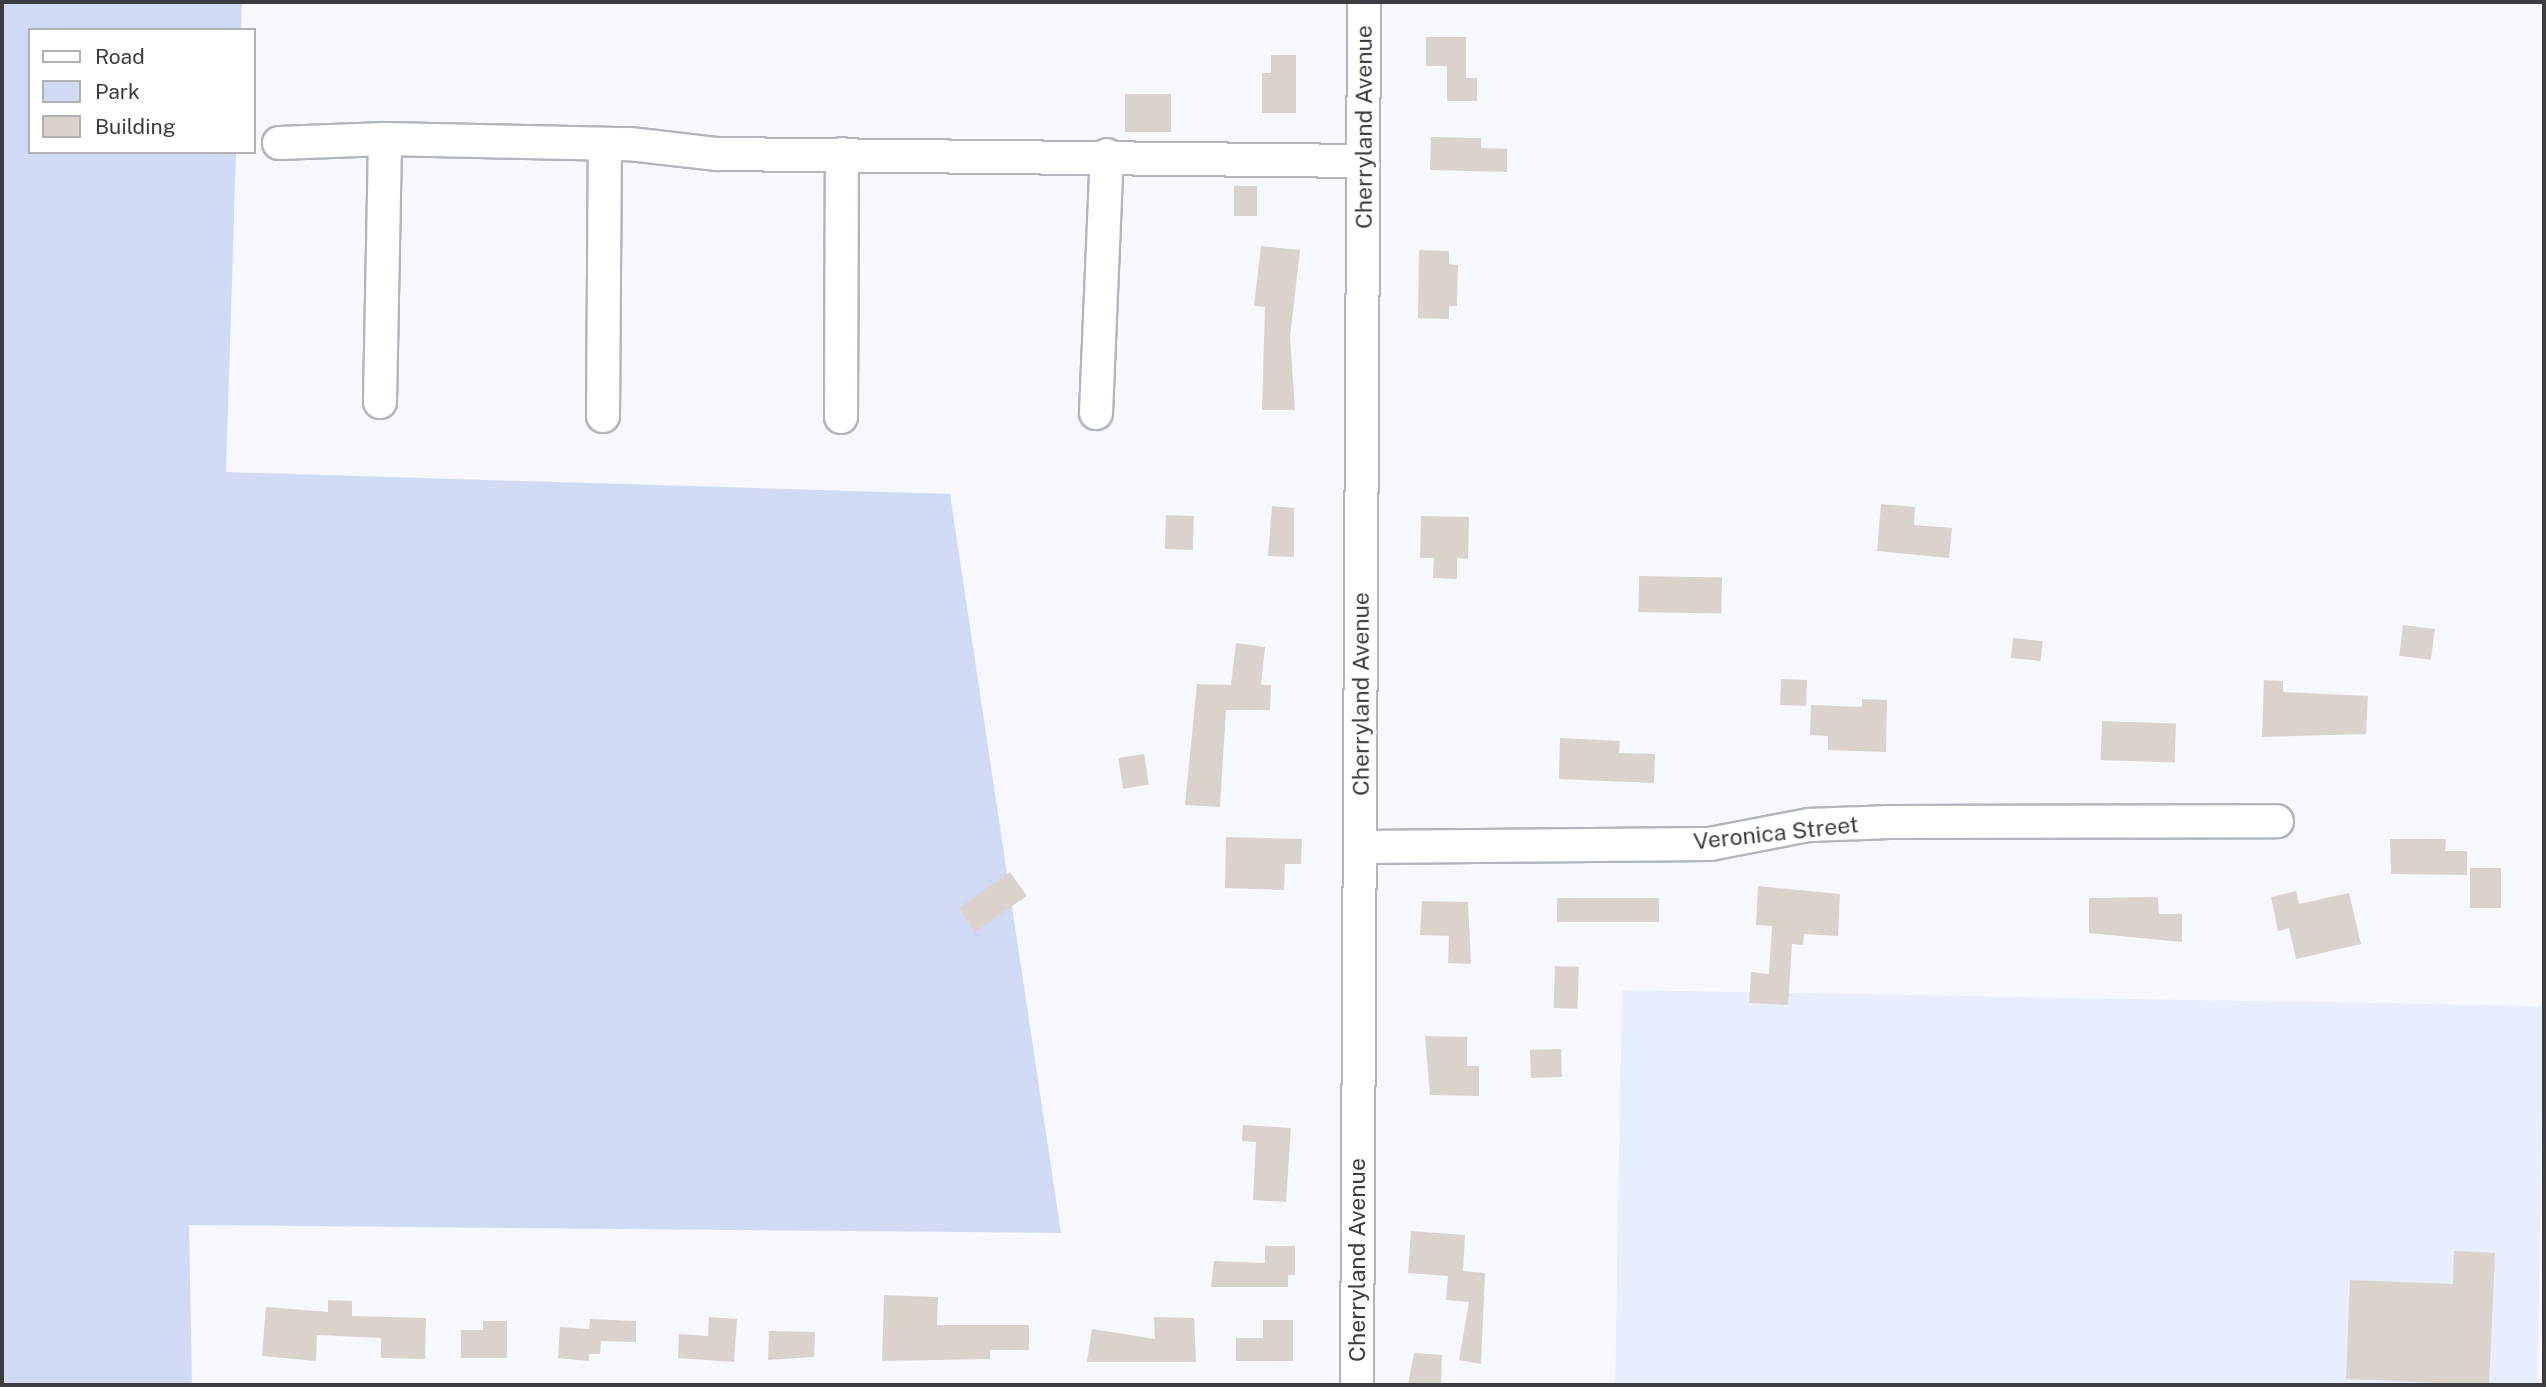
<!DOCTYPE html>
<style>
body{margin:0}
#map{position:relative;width:2546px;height:1387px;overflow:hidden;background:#f6f8fe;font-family:"Public Sans",sans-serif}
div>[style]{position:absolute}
.built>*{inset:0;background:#e8eefe;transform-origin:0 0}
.green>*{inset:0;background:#d1daf4}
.building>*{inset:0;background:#d9d3cb;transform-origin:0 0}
.roads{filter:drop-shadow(2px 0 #b2b5bd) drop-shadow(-2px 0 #b2b5bd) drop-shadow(0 2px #b2b5bd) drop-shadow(0 -2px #b2b5bd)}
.minor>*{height:32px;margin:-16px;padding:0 16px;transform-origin:16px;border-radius:16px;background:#fff}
span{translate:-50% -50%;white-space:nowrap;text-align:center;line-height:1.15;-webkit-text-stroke:7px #fff;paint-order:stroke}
.street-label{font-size:23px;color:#3a3c3f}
.frame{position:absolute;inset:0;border:4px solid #3a3c3f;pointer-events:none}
.legend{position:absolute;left:28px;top:28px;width:228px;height:126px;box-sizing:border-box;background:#fff;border:2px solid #b0b1b2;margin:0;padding:9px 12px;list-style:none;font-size:21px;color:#3a3c3f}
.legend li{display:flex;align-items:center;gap:14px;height:35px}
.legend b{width:35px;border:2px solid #b0b1b2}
</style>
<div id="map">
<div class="built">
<i style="left:1622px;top:990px;width:922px;height:395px;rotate:1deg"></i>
</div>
<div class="green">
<i style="clip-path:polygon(2px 2px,242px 2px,241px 30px,30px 30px,30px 152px,236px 152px,226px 472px,950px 494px,1061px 1233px,189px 1225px,192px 1385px,2px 1385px)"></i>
</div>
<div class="building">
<i style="clip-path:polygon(1426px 37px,1466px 37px,1466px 78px,1477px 78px,1477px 101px,1447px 101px,1447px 66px,1426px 66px)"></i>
<i style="clip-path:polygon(1271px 55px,1296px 55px,1296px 113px,1262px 113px,1262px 73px,1271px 73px)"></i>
<i style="left:1125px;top:94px;width:46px;height:38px"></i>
<i style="clip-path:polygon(1431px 137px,1481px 138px,1481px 148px,1507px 149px,1507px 172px,1430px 170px)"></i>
<i style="left:1234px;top:186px;width:23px;height:30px"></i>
<i style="clip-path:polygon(1261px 246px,1300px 250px,1290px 337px,1295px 410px,1262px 410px,1265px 307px,1254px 306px)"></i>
<i style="clip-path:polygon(1419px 250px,1449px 251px,1449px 264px,1458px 265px,1457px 306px,1449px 306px,1449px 319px,1418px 318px)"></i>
<i style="clip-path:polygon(1881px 504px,1915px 507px,1914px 525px,1952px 528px,1949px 558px,1877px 551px)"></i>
<i style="clip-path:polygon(1272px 506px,1294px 508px,1294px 557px,1268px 556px)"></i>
<i style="left:1166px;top:515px;width:28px;height:34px;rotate:2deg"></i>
<i style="clip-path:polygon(1421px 516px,1469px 517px,1468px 559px,1457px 558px,1457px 579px,1433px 578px,1434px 558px,1420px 558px)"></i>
<i style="left:1639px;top:576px;width:83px;height:36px;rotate:1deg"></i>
<i style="left:2403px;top:625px;width:32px;height:31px;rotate:7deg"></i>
<i style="left:2013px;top:638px;width:30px;height:20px;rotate:6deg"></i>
<i style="clip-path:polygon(1236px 643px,1265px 647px,1261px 685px,1271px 685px,1270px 710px,1226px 710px,1220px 807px,1185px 805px,1197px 684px,1231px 685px)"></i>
<i style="left:1781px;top:679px;width:26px;height:26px;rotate:2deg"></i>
<i style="clip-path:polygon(2264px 680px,2283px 681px,2283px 692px,2368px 696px,2366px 734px,2262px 737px)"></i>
<i style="clip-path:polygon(1862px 699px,1887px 700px,1886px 752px,1828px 750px,1828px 736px,1810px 735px,1811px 705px,1862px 707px)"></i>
<i style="left:2102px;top:721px;width:74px;height:39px;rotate:2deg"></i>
<i style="clip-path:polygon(1560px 738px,1620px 741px,1619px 753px,1655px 754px,1654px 783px,1559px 779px)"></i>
<i style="left:1144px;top:754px;width:31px;height:26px;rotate:81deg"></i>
<i style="clip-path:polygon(1226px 837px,1302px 839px,1301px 864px,1285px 864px,1284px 890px,1225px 888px)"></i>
<i style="clip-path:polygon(2390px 839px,2446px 839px,2445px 851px,2467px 851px,2467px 875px,2391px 874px)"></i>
<i style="left:2470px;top:868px;width:31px;height:40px"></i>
<i style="left:1010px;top:872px;width:29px;height:63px;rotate:55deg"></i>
<i style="clip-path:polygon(1758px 886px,1840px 894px,1838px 936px,1804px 934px,1803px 945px,1792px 944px,1788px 1005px,1749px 1003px,1751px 972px,1769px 974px,1772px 926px,1756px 925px)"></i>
<i style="clip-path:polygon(2296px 891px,2299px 904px,2349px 893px,2361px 944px,2296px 959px,2289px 928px,2278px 931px,2271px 897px)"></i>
<i style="clip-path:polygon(2158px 897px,2159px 914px,2182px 914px,2182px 942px,2089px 933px,2089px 898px)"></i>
<i style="left:1557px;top:898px;width:102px;height:24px"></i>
<i style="clip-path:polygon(1422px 901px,1468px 902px,1471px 964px,1448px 963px,1449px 936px,1420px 935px)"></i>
<i style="left:1555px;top:966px;width:24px;height:42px;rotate:2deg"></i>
<i style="clip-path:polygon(1425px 1036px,1467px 1037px,1467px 1066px,1479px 1066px,1479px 1096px,1430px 1095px)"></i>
<i style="left:1561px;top:1049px;width:28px;height:31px;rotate:88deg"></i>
<i style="clip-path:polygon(1243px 1125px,1291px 1128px,1286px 1202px,1253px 1200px,1256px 1142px,1242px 1141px)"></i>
<i style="clip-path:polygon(1411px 1231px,1465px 1235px,1463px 1271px,1485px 1273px,1481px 1364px,1459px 1360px,1469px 1302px,1446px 1300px,1448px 1276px,1408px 1273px)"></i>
<i style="clip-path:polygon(1265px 1246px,1295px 1246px,1295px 1275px,1288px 1275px,1288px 1287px,1211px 1287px,1214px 1261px,1265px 1263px)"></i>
<i style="clip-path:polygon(2454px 1251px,2495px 1253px,2489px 1385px,2346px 1379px,2350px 1280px,2453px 1284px)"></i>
<i style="clip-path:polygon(884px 1295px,938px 1297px,937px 1325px,1029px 1325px,1029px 1350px,990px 1350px,990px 1359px,882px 1361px)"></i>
<i style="clip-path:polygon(328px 1300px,352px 1301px,352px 1316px,426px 1318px,425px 1359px,381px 1358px,381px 1338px,317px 1335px,316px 1361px,262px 1356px,266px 1307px,328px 1312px)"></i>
<i style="clip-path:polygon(709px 1317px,737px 1319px,734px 1362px,678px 1358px,679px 1334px,708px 1336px)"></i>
<i style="clip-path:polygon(1154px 1317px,1194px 1318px,1196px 1362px,1087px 1362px,1092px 1329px,1155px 1339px)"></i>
<i style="clip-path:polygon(590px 1319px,636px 1321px,636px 1342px,601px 1341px,600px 1354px,589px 1354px,589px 1361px,558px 1358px,560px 1327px,589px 1329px)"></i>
<i style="clip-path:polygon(1263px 1320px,1293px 1320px,1293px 1361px,1236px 1361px,1236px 1338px,1263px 1338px)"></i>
<i style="clip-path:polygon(483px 1321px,507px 1321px,507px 1358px,461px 1358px,461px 1330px,483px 1330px)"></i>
<i style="clip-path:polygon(769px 1331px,815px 1332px,814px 1357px,768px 1360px)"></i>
<i style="clip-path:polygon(1414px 1353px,1442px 1355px,1441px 1385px,1408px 1385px)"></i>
</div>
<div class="roads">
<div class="minor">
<i style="left:279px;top:143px;width:106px;rotate:-2.2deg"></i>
<i style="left:385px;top:139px;width:245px;rotate:1.2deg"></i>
<i style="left:630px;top:144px;width:88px;rotate:6.6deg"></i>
<i style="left:717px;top:154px;width:646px;rotate:0.62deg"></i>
<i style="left:380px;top:402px;width:263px;rotate:-88.9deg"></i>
<i style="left:1096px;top:413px;width:258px;rotate:-87.6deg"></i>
<i style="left:603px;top:416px;width:272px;rotate:-89.6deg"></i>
<i style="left:841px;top:417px;width:263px;rotate:-89.8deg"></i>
<i style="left:1360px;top:847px;width:350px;rotate:-0.5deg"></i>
<i style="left:1710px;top:844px;width:101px;rotate:-10.9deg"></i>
<i style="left:1809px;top:825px;width:80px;rotate:-2.1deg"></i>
<i style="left:1889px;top:822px;width:388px;rotate:-0.1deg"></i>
<i style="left:1357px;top:1385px;width:1383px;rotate:-89.71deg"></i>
</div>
</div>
<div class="street-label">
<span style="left:1364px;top:127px;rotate:-90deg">Cherryland Avenue</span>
<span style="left:1361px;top:694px;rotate:-90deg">Cherryland Avenue</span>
<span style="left:1776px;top:833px;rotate:-6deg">Veronica Street</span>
<span style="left:1357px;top:1260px;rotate:-90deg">Cherryland Avenue</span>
</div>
<div class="frame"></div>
<ul class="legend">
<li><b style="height:9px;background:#fff"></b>Road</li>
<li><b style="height:19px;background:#d1daf4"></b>Park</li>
<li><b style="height:19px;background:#d9d3cb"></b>Building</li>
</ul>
</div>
